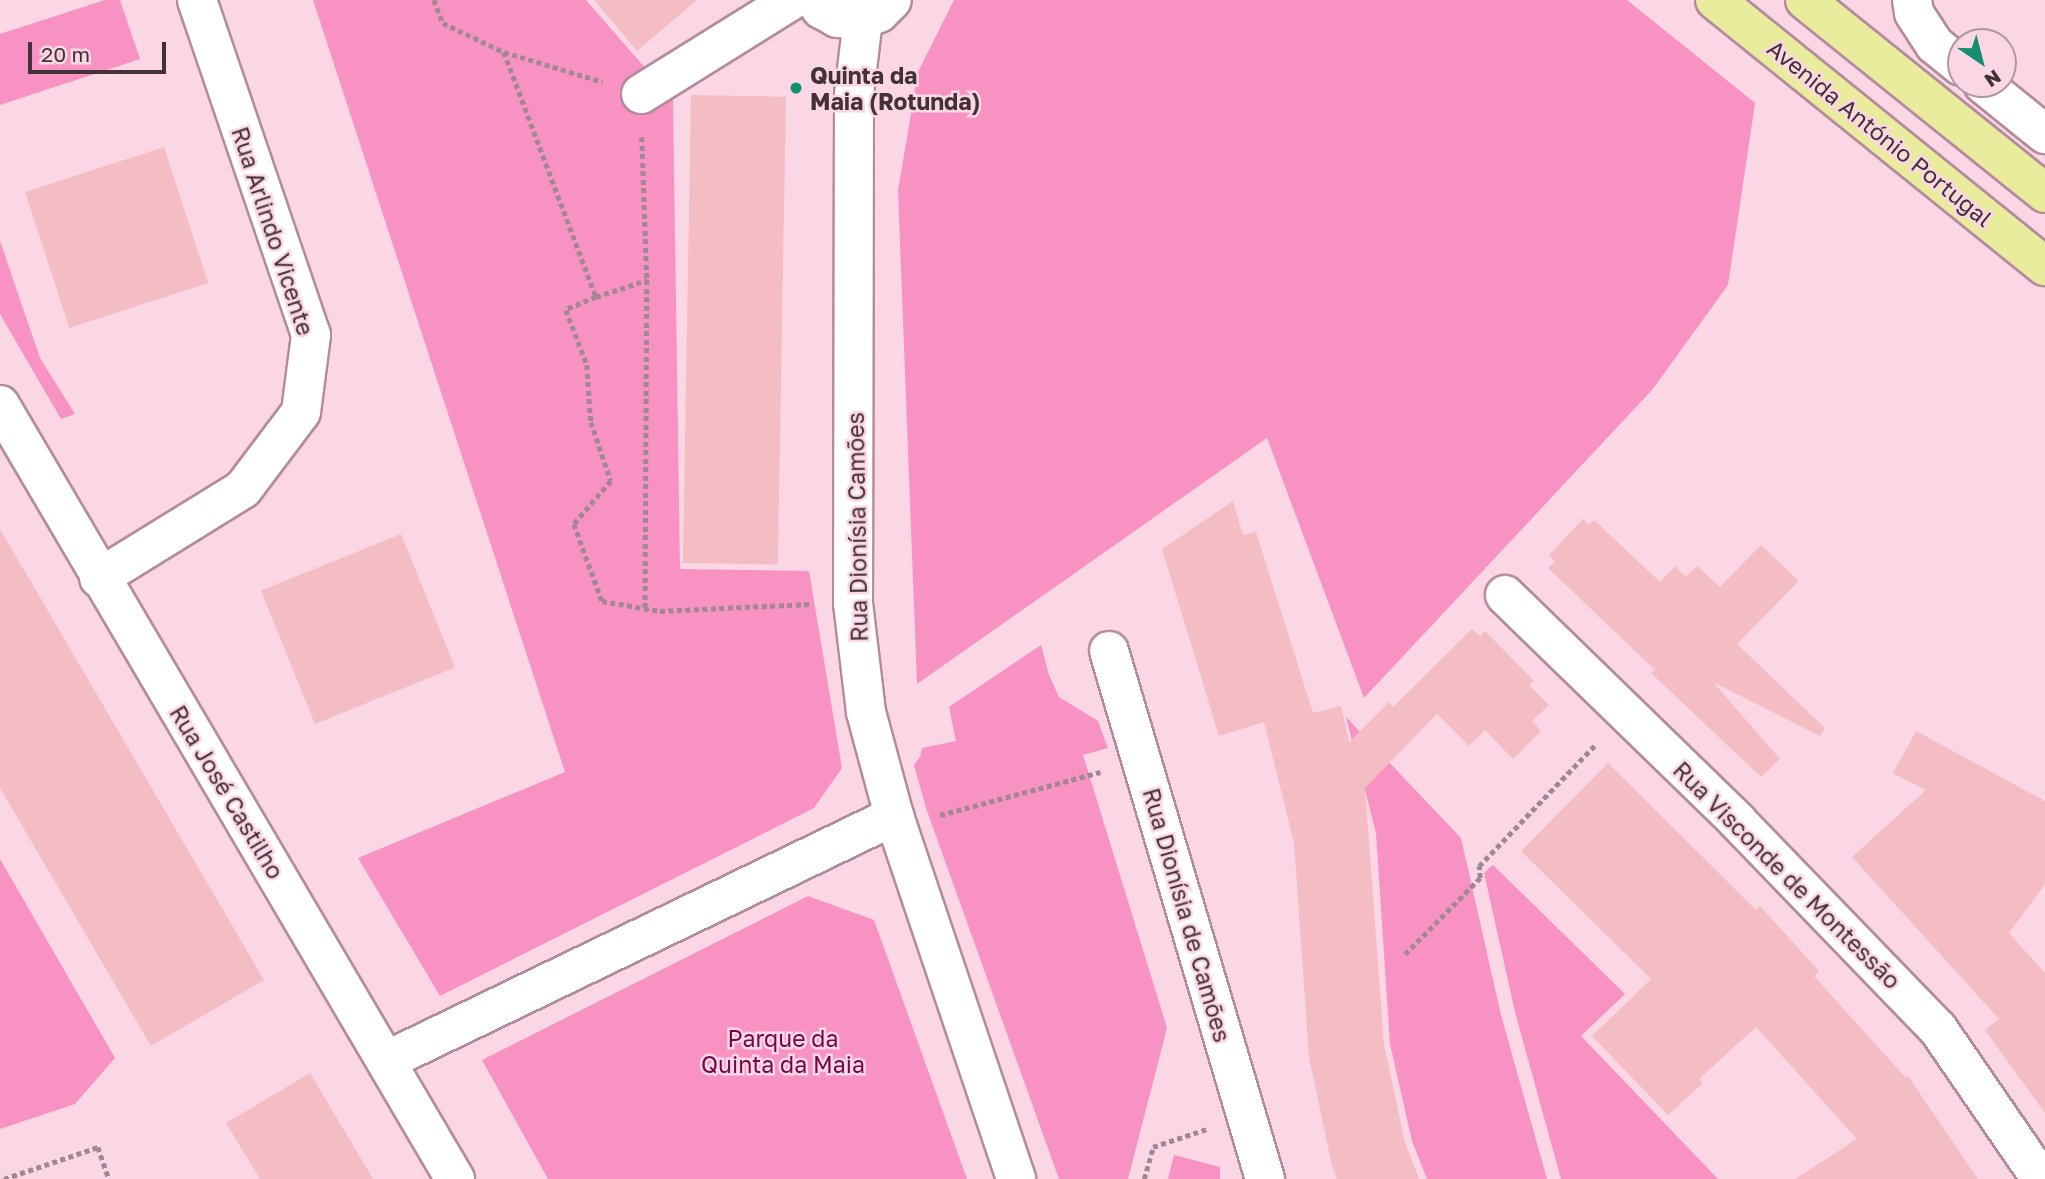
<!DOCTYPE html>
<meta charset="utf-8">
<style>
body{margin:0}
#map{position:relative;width:2045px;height:1179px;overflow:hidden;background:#fbd7e6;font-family:"Golos Text",sans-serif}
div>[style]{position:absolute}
.green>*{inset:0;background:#f892c2}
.building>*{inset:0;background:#f3bdc3;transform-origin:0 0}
.path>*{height:4.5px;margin-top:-2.25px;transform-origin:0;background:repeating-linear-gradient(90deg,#a28793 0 5px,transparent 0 8.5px)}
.roads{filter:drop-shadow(2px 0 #b48b9c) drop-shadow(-2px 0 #b48b9c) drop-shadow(0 2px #b48b9c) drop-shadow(0 -2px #b48b9c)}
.minor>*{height:38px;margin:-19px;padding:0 19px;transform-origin:19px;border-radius:19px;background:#fff}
.major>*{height:38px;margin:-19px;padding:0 19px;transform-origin:19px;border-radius:19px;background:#e9ec9d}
.dots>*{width:19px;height:19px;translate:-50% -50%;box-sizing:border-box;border:4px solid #fbd7e6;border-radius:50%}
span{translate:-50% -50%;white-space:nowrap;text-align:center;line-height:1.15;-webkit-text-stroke:5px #fbd7e6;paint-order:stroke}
.poi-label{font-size:23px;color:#433139;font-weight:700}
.left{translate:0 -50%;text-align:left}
.street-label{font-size:23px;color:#433139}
.park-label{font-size:23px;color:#720648}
.north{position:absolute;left:1947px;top:28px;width:70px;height:70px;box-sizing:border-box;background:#fbd7e6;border:2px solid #b195a1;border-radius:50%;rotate:145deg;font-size:19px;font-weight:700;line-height:28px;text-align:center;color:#433139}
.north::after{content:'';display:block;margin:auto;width:24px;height:32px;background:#158d70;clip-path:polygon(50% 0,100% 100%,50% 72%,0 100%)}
.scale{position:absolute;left:28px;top:42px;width:138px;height:32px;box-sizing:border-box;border:4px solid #433139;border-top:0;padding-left:9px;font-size:21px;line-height:24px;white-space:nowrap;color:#433139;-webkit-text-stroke:5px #fbd7e6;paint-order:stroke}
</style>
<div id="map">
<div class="green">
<i style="clip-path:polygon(105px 0,120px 0,140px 59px,0 105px,0 34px)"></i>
<i style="clip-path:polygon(313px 0,586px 0,673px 100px,680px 569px,809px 571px,842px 768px,814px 808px,440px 996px,358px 858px,565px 772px)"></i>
<i style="clip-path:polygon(954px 0,1627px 0,1755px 103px,1728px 285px,1652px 390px,1364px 698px,1267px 438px,917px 684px,898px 191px,918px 72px)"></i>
<i style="clip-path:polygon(0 241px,40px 358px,75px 414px,61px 419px,0 314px)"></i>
<i style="clip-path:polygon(1041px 645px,1049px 675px,1059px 697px,1098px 721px,1108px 748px,1083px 755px,1167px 1028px,1128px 1179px,1059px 1179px,926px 808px,914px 765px,920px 757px,922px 748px,956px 741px,949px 707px)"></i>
<i style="clip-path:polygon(1346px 717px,1461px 838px,1501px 1015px,1547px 1179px,1427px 1179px,1412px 1141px,1390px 1044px,1376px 833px)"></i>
<i style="clip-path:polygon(0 859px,115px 1058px,75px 1104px,0 1129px)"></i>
<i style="clip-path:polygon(1493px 865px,1625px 994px,1581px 1036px,1718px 1179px,1561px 1179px,1515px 1012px,1484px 873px)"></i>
<i style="clip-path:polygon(808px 896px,874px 920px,967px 1179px,548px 1179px,482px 1060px)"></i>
<i style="clip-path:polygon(1174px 1155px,1220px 1167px,1220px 1179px,1168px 1179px)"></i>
</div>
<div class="building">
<i style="clip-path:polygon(594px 0,697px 0,637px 51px)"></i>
<i style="left:691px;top:95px;width:95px;height:468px;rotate:1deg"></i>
<i style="left:164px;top:147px;width:143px;height:146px;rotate:72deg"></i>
<i style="clip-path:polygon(1233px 501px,1243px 535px,1256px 532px,1313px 713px,1341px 706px,1349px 742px,1389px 702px,1393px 707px,1472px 629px,1480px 636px,1485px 631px,1534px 681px,1529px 685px,1549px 705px,1532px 721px,1541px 731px,1513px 759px,1485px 730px,1469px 746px,1437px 714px,1365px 788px,1384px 1045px,1405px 1142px,1419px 1179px,1337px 1179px,1332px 1166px,1309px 1057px,1294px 843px,1264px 722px,1219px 736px,1162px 549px)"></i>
<i style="clip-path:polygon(1583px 519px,1589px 525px,1594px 520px,1660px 582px,1675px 566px,1686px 577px,1697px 566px,1720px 587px,1761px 545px,1799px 581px,1737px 644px,1825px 728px,1820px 736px,1713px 682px,1780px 759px,1761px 777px,1651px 673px,1655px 670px,1548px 568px,1555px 561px,1549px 555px)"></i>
<i style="clip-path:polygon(0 529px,264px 980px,151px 1046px,0 788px)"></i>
<i style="left:401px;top:534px;width:144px;height:151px;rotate:68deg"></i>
<i style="clip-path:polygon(1916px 731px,2045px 801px,2045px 884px,2009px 933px,2045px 973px,2045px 1113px,1985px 1030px,1999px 1019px,1852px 857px,1926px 790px,1893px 773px)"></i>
<i style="clip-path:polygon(1608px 763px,1756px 910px,1760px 906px,1819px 971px,1814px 976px,1906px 1078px,1908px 1076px,1978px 1179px,1795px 1179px,1857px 1139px,1756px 1027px,1699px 1079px,1703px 1083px,1668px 1115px,1592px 1036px,1651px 979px,1521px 851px)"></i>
<i style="clip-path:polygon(310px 1073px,373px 1179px,260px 1179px,226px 1123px)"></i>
</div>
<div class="path">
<i style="left:434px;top:0;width:25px;rotate:69deg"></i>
<i style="left:443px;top:23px;width:68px;rotate:25.4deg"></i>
<i style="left:504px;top:52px;width:262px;rotate:69.4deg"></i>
<i style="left:596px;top:297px;width:33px;rotate:157deg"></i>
<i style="left:566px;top:310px;width:59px;rotate:69.1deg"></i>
<i style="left:587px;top:365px;width:57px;rotate:86deg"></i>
<i style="left:591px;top:422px;width:62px;rotate:71.3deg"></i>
<i style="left:611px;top:481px;width:57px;rotate:130.7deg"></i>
<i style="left:574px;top:524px;width:82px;rotate:70deg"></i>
<i style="left:602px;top:601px;width:59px;rotate:9.8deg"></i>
<i style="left:660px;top:611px;width:151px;rotate:-2.7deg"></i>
<i style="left:504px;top:52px;width:103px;rotate:16.9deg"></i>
<i style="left:642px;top:137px;width:143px;rotate:88deg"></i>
<i style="left:647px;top:280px;width:328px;rotate:90.3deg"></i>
<i style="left:596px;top:297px;width:54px;rotate:-18.4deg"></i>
<i style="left:940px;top:815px;width:166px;rotate:-15deg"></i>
<i style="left:1405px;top:954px;width:107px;rotate:-45.4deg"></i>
<i style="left:1480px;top:878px;width:12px;rotate:-95deg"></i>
<i style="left:1479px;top:866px;width:169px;rotate:-46.2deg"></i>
<i style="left:4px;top:1179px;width:99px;rotate:-18.8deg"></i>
<i style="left:98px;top:1147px;width:34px;rotate:71deg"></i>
<i style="left:1144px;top:1179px;width:33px;rotate:-74deg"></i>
<i style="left:1153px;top:1147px;width:57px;rotate:-18.4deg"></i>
</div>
<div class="roads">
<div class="minor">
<i style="left:815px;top:0;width:11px;rotate:56deg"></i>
<i style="left:821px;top:9px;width:18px;rotate:29deg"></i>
<i style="left:837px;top:18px;width:26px;rotate:2deg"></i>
<i style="left:863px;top:19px;width:17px;rotate:-21deg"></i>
<i style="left:879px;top:13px;width:18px;rotate:-45deg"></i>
<i style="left:1912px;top:0;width:13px;rotate:81deg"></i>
<i style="left:1914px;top:13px;width:38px;rotate:57deg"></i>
<i style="left:1935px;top:45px;width:33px;rotate:39deg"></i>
<i style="left:863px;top:19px;width:76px;rotate:96.8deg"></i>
<i style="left:854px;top:94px;width:509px;rotate:90.11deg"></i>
<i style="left:853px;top:603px;width:110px;rotate:83.2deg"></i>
<i style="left:866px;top:712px;width:108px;rotate:74.9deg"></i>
<i style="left:894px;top:816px;width:383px;rotate:71.4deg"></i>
<i style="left:1983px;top:84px;width:80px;rotate:38.9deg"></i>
<i style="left:641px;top:94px;width:178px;rotate:-31.9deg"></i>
<i style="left:0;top:405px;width:898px;rotate:59.55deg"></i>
<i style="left:99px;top:578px;width:169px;rotate:-31.7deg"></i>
<i style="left:243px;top:489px;width:96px;rotate:-53deg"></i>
<i style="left:301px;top:412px;width:78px;rotate:-82.6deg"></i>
<i style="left:311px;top:335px;width:354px;rotate:-108.8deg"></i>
<i style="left:1505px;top:595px;width:324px;rotate:44.2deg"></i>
<i style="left:1737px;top:821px;width:289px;rotate:46deg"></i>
<i style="left:1938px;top:1029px;width:182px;rotate:55.5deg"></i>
<i style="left:1109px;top:651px;width:551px;rotate:73.54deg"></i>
<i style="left:388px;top:1060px;width:562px;rotate:-25.74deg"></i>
</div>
<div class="major">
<i style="left:1715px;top:0;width:424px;rotate:38.9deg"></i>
<i style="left:1805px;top:0;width:308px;rotate:38.8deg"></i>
</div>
</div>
<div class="dots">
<i style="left:796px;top:88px;background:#158d70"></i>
</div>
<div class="poi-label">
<span class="left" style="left:810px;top:88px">Quinta da<br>Maia (Rotunda)</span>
</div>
<div class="street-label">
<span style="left:1880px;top:133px;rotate:39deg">Avenida António Portugal</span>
<span style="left:273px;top:231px;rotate:72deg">Rua Arlindo Vicente</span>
<span style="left:857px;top:527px;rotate:-91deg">Rua Dionísia Camões</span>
<span style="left:227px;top:792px;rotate:59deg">Rua José Castilho</span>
<span style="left:1787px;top:875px;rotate:45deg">Rua Visconde de Montessão</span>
<span style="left:1187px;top:915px;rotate:74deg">Rua Dionísia de Camões</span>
</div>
<div class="park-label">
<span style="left:783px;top:1051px">Parque da<br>Quinta da Maia</span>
</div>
<div class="north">N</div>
<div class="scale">20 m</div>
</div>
